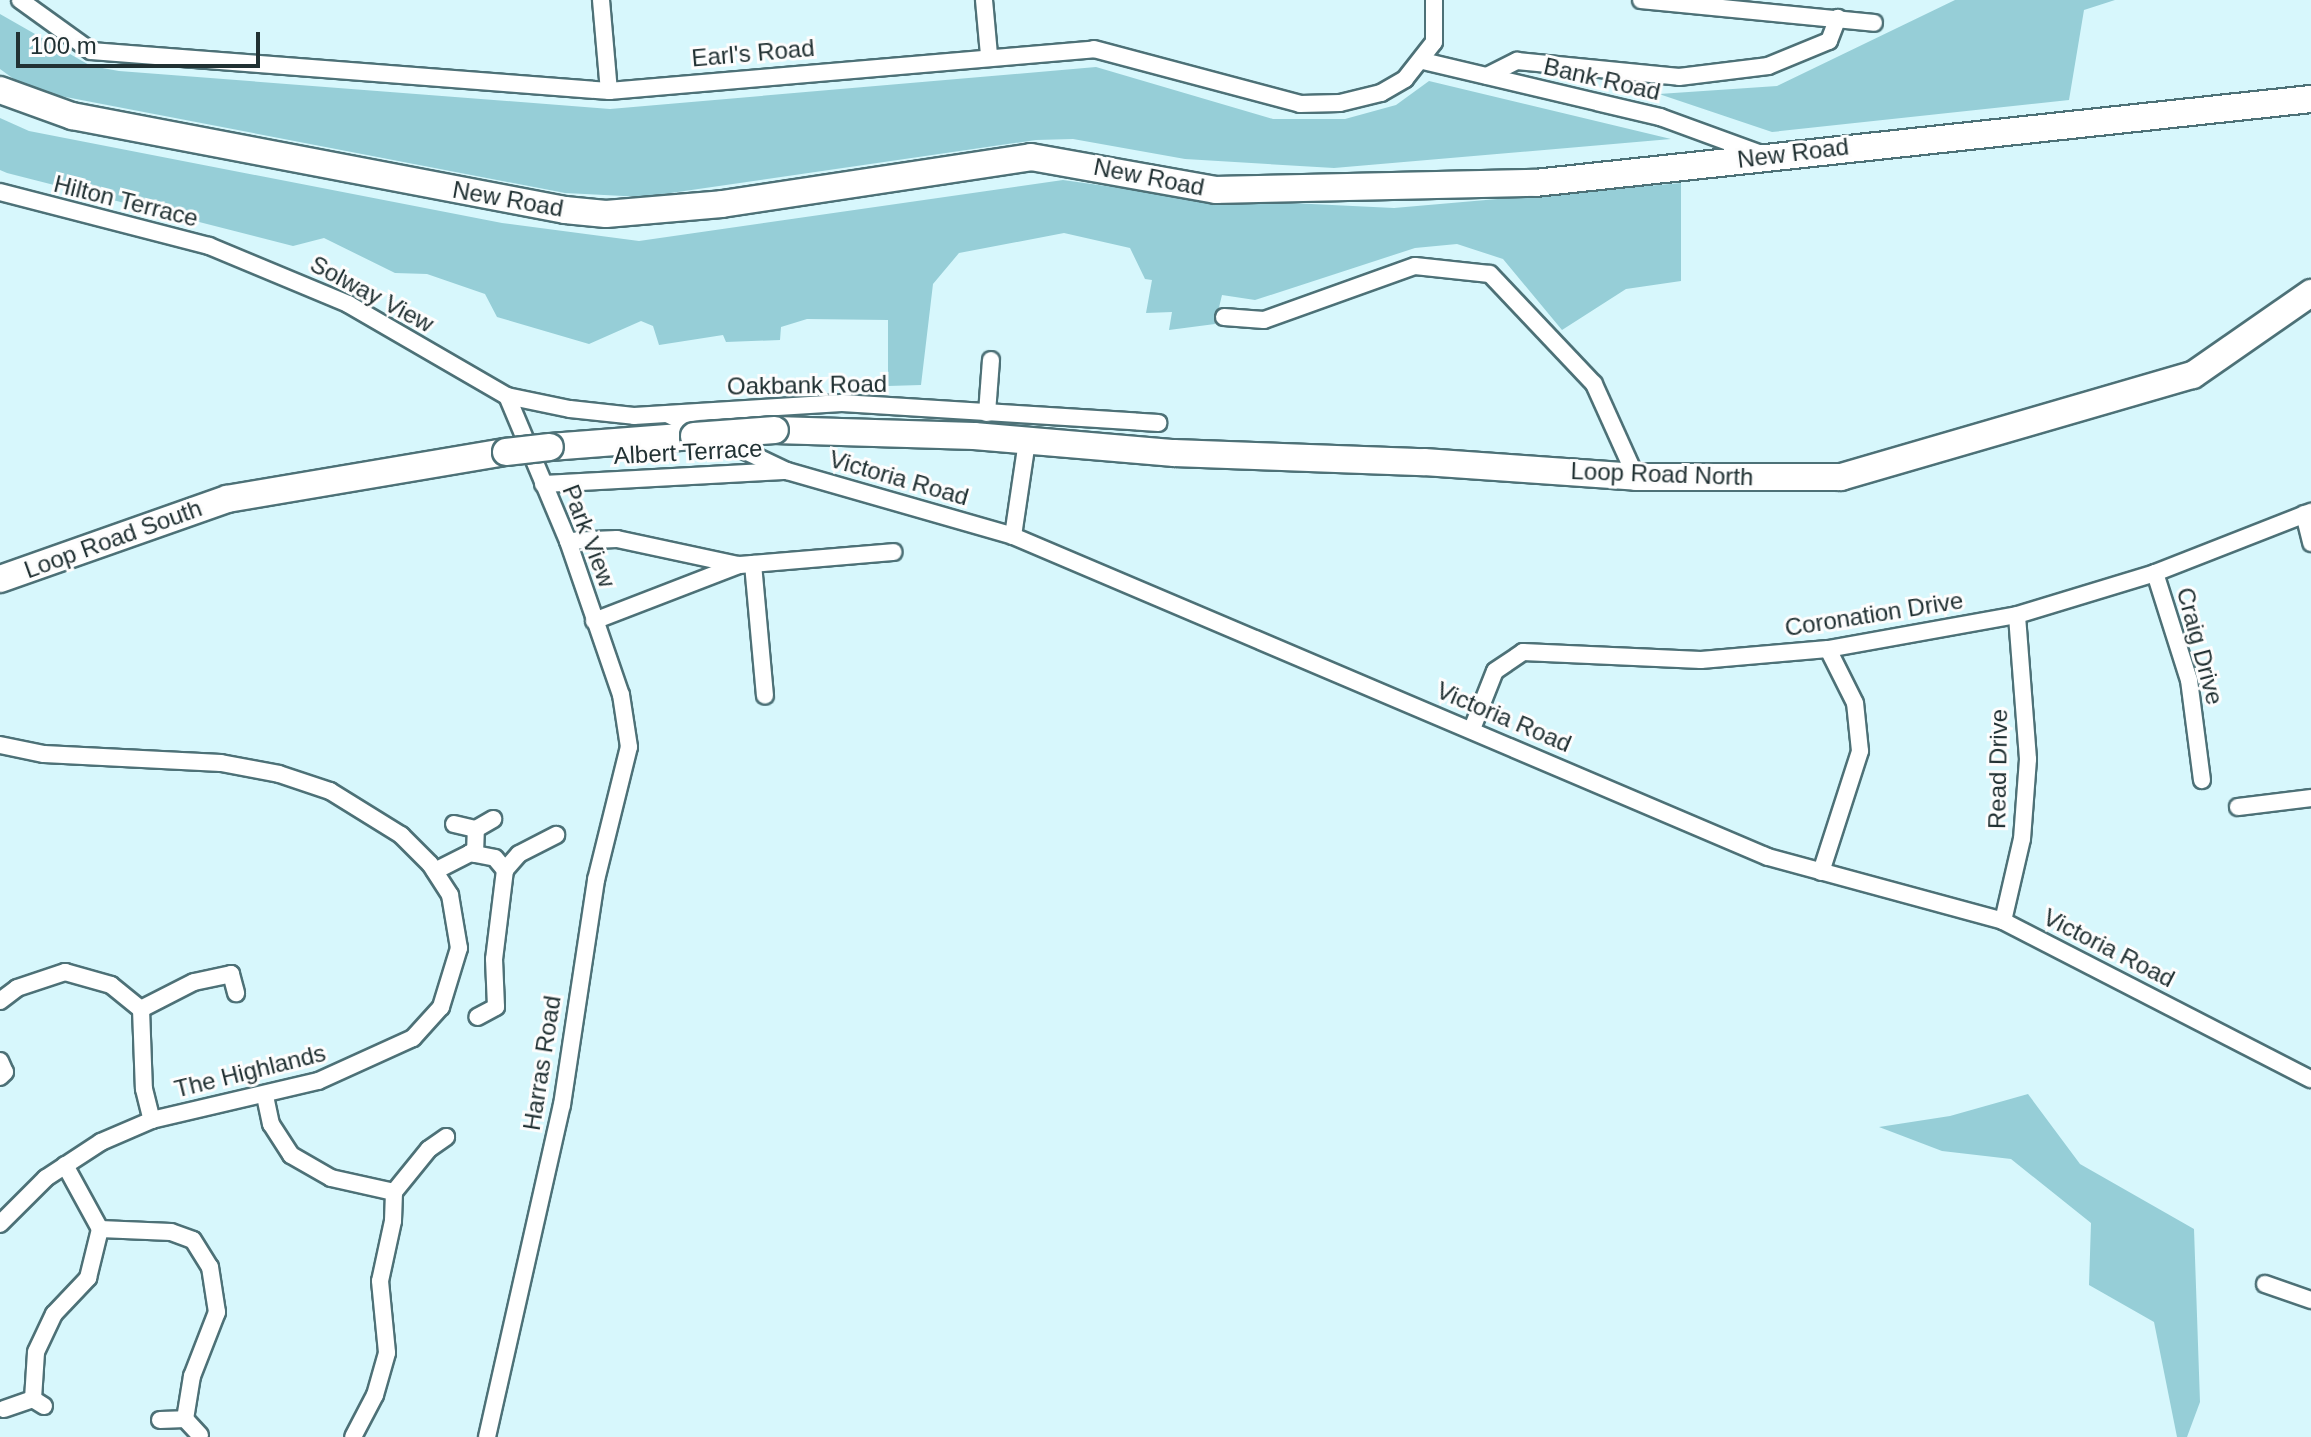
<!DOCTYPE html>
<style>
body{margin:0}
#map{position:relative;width:2311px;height:1437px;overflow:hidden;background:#d7f7fc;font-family:Helvetica,sans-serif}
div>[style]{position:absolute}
.green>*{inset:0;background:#96ced7}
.roads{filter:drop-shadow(2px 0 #4d7177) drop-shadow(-2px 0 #4d7177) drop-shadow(0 2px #4d7177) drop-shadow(0 -2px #4d7177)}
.minor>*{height:16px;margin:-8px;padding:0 8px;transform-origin:8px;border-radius:8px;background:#fff}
.primary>*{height:26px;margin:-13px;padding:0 13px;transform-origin:13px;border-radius:13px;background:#fff}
.trunk>*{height:26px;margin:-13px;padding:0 13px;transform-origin:13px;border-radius:13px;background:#fff}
.bridges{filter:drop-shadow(2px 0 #4d7177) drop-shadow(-2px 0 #4d7177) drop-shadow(0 2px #4d7177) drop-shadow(0 -2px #4d7177)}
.trunk-bridge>*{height:26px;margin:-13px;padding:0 13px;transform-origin:13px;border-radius:13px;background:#fff}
span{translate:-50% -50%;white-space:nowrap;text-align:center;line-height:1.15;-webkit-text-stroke:6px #fdfdfd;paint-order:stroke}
.street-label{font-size:24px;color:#213133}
.scale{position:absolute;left:16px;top:32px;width:244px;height:36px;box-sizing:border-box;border:4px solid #213133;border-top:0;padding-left:10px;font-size:24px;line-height:28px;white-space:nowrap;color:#213133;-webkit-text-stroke:6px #fdfdfd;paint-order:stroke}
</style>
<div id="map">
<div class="green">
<i style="clip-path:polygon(1955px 0,2115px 0,2084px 10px,2069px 100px,1772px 132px,1659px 94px,1777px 86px)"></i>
<i style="clip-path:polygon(0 14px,91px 66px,119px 71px,610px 109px,1096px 67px,1273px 119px,1345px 119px,1396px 105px,1429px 81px,1671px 139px,1334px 168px,1185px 159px,1073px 139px,1036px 140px,643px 197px,565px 193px,29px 90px,0 69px)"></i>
<i style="clip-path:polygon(0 118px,29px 131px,502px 223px,639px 241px,1063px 180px,1191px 198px,1394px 208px,1681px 183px,1681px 281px,1626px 289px,1562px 330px,1503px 259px,1457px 244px,1415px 248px,1255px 300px,1222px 295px,1215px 324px,1169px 330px,1172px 312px,1146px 313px,1152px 280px,1145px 279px,1130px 248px,1064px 233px,959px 253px,933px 284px,921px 385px,888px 386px,888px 320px,807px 319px,781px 327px,780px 340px,726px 342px,723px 335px,659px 345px,653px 326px,641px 321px,589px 344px,497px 317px,485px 294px,427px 274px,395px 273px,324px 238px,293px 246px,7px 173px,0 170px)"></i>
<i style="clip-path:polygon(2028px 1094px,2080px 1164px,2194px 1229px,2200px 1402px,2187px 1437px,2177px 1437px,2154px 1322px,2089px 1285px,2091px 1223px,2011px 1159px,1942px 1151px,1879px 1127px,1950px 1116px)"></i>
</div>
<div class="roads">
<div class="minor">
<i style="left:20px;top:0;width:87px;rotate:35.7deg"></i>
<i style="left:91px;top:51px;width:520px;rotate:4.42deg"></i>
<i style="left:609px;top:91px;width:487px;rotate:-4.9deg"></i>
<i style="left:1094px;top:49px;width:213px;rotate:14.9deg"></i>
<i style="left:1300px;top:104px;width:40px;rotate:-1.4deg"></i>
<i style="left:1340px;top:103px;width:42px;rotate:-13.7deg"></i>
<i style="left:1381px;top:93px;width:28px;rotate:-30deg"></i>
<i style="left:1405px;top:79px;width:47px;rotate:-51.9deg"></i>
<i style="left:1434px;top:42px;width:42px;rotate:-90deg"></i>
<i style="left:601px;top:0;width:91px;rotate:85deg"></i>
<i style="left:984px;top:0;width:55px;rotate:84.8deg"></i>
<i style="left:1641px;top:0;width:234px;rotate:5.6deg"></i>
<i style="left:1423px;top:61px;width:244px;rotate:13.3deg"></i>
<i style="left:1660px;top:117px;width:108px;rotate:20.1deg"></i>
<i style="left:1487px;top:76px;width:34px;rotate:-27deg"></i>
<i style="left:1517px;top:61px;width:163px;rotate:5.6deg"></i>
<i style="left:1679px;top:77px;width:90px;rotate:-7deg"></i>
<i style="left:1768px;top:66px;width:66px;rotate:-22.3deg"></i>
<i style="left:1829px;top:41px;width:25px;rotate:-69deg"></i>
<i style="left:0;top:192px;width:216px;rotate:14.5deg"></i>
<i style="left:209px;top:246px;width:151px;rotate:22.6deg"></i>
<i style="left:348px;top:304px;width:184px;rotate:30.1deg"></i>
<i style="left:507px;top:396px;width:64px;rotate:11.7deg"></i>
<i style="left:570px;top:409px;width:64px;rotate:6.2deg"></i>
<i style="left:634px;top:416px;width:208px;rotate:-3.6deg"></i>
<i style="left:842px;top:403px;width:317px;rotate:3.6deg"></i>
<i style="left:1224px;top:317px;width:40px;rotate:4.3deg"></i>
<i style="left:1264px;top:320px;width:160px;rotate:-19.7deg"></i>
<i style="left:1415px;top:266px;width:75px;rotate:6.1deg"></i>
<i style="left:1490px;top:274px;width:151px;rotate:46.6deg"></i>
<i style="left:1594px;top:384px;width:102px;rotate:65.7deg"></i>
<i style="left:987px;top:413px;width:53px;rotate:-85.7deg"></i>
<i style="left:669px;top:415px;width:131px;rotate:25.4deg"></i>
<i style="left:787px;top:471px;width:235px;rotate:16deg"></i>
<i style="left:1013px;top:536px;width:820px;rotate:23.03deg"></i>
<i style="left:1768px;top:857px;width:244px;rotate:15.2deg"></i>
<i style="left:2003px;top:921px;width:346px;rotate:27.2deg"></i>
<i style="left:543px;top:484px;width:242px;rotate:-3.1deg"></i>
<i style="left:2304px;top:514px;width:30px;rotate:76deg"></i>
<i style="left:1013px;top:536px;width:96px;rotate:-81.6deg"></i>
<i style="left:568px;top:541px;width:49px;rotate:-2.3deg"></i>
<i style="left:617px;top:539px;width:124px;rotate:12.1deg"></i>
<i style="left:753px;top:564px;width:132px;rotate:84.8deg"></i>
<i style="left:2155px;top:573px;width:112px;rotate:72.4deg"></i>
<i style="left:2189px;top:680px;width:101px;rotate:82.6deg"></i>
<i style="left:594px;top:621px;width:155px;rotate:-21.1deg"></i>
<i style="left:739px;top:565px;width:155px;rotate:-4.8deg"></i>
<i style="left:1472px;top:729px;width:62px;rotate:-68.4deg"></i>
<i style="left:1495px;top:671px;width:34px;rotate:-34deg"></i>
<i style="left:1523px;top:652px;width:178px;rotate:2.6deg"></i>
<i style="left:1701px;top:660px;width:127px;rotate:-5deg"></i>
<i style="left:1828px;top:649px;width:192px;rotate:-10.2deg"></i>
<i style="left:2017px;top:615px;width:144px;rotate:-16.9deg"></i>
<i style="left:2155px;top:573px;width:168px;rotate:-21.4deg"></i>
<i style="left:0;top:745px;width:45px;rotate:11.6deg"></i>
<i style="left:44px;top:754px;width:177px;rotate:2.9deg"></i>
<i style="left:221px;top:763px;width:59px;rotate:10.7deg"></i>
<i style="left:279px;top:774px;width:54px;rotate:18.4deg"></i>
<i style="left:330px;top:791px;width:84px;rotate:31.8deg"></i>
<i style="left:401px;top:835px;width:41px;rotate:45deg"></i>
<i style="left:430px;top:864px;width:37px;rotate:57deg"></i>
<i style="left:450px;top:895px;width:54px;rotate:80.4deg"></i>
<i style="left:459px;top:948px;width:62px;rotate:107deg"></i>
<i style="left:441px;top:1007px;width:42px;rotate:132.1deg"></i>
<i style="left:413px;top:1038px;width:104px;rotate:155.6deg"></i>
<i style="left:318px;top:1081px;width:171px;rotate:166.8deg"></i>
<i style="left:152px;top:1120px;width:56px;rotate:156.7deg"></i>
<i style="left:101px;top:1142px;width:66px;rotate:146.8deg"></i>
<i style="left:46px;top:1178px;width:65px;rotate:135deg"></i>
<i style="left:2238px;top:807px;width:74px;rotate:-7deg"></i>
<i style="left:454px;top:824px;width:23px;rotate:13deg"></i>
<i style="left:475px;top:854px;width:25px;rotate:-88deg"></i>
<i style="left:476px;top:829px;width:20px;rotate:-30deg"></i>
<i style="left:505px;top:870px;width:21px;rotate:-49deg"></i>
<i style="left:519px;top:854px;width:42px;rotate:-27.2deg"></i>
<i style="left:435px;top:871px;width:39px;rotate:-27deg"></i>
<i style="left:470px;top:853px;width:25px;rotate:11deg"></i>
<i style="left:495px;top:858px;width:16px;rotate:50deg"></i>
<i style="left:505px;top:870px;width:90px;rotate:97deg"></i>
<i style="left:494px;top:959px;width:48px;rotate:87.6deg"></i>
<i style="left:496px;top:1007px;width:21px;rotate:152deg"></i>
<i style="left:1821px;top:872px;width:127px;rotate:-72.1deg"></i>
<i style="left:1860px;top:751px;width:48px;rotate:-95.9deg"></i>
<i style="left:1855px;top:703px;width:60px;rotate:-116.6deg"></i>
<i style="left:2003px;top:921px;width:84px;rotate:-77deg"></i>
<i style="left:2022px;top:839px;width:80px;rotate:-85.7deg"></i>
<i style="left:2028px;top:759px;width:144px;rotate:-94.4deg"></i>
<i style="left:0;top:1001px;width:21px;rotate:-37deg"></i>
<i style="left:17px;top:988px;width:51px;rotate:-18.4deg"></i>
<i style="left:65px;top:972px;width:48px;rotate:15.8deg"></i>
<i style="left:111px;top:985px;width:38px;rotate:39deg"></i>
<i style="left:141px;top:1009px;width:80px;rotate:87.9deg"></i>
<i style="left:144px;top:1089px;width:32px;rotate:76deg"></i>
<i style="left:141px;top:1009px;width:59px;rotate:-27deg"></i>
<i style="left:194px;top:982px;width:38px;rotate:-12deg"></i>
<i style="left:231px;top:974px;width:20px;rotate:75deg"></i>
<i style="left:0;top:1061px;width:12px;rotate:66deg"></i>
<i style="left:5px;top:1072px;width:7px;rotate:135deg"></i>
<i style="left:265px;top:1096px;width:29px;rotate:78deg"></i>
<i style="left:271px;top:1124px;width:37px;rotate:57deg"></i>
<i style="left:291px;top:1155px;width:46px;rotate:29.9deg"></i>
<i style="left:331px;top:1178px;width:65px;rotate:12.5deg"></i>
<i style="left:394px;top:1192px;width:29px;rotate:92deg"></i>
<i style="left:393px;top:1221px;width:61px;rotate:102.2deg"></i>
<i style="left:380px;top:1281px;width:72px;rotate:84.4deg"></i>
<i style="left:387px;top:1353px;width:44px;rotate:105.9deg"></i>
<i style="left:375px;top:1395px;width:47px;rotate:117.6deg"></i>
<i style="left:394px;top:1192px;width:55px;rotate:-50.9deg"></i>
<i style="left:429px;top:1149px;width:21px;rotate:-35deg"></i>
<i style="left:100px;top:1229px;width:71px;rotate:2.4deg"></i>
<i style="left:171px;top:1232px;width:23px;rotate:20deg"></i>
<i style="left:193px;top:1240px;width:32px;rotate:58deg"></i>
<i style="left:210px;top:1267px;width:46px;rotate:81.2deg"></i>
<i style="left:217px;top:1312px;width:69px;rotate:111.3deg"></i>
<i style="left:192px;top:1376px;width:44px;rotate:99.2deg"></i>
<i style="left:185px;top:1419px;width:22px;rotate:47deg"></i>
<i style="left:2265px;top:1284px;width:49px;rotate:19.2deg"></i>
<i style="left:44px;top:1406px;width:13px;rotate:-148deg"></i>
<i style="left:33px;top:1399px;width:47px;rotate:-86.3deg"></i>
<i style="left:36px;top:1352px;width:42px;rotate:-64.7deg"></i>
<i style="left:54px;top:1314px;width:50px;rotate:-46.6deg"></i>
<i style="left:88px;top:1278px;width:50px;rotate:-76.2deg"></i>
<i style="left:100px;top:1229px;width:73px;rotate:-118.7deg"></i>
<i style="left:4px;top:1409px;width:31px;rotate:-19deg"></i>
<i style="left:160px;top:1420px;width:25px;rotate:-2deg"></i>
<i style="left:487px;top:1437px;width:340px;rotate:-77.3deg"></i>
<i style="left:562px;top:1105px;width:228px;rotate:-81.4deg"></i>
<i style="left:596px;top:880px;width:137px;rotate:-76.1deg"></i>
<i style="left:629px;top:747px;width:53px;rotate:-98.7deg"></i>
<i style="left:621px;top:695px;width:163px;rotate:-109deg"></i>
<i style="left:568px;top:541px;width:157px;rotate:-112.8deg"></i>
</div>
<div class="primary">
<i style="left:0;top:90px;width:77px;rotate:19.9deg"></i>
<i style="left:72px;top:116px;width:502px;rotate:10.79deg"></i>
<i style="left:565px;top:210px;width:41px;rotate:5.6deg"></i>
<i style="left:606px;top:214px;width:116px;rotate:-4.9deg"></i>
<i style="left:722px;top:204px;width:313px;rotate:-8.6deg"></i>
<i style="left:1031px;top:157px;width:188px;rotate:10.1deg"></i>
<i style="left:1216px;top:190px;width:319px;rotate:-1.3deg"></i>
<i style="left:1535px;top:183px;width:781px;rotate:-6.18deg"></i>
</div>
<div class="trunk">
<i style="left:775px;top:430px;width:199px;rotate:1.7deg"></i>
<i style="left:974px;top:436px;width:201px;rotate:4.9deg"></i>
<i style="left:1174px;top:453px;width:250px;rotate:2.1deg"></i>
<i style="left:1424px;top:462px;width:213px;rotate:4deg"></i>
<i style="left:1636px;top:477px;width:205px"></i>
<i style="left:1841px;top:477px;width:366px;rotate:-16.2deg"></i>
<i style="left:2193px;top:375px;width:144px;rotate:-34.8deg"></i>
<i style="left:550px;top:447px;width:144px;rotate:-4.4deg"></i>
<i style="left:0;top:579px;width:241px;rotate:-19.4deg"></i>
<i style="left:227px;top:499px;width:283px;rotate:-9.6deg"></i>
</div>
</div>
<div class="bridges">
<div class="trunk-bridge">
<i style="left:694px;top:436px;width:81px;rotate:-4.2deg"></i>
<i style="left:506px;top:452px;width:44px;rotate:-6.5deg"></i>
</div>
</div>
<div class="street-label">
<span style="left:753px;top:53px;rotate:-5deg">Earl's Road</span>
<span style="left:1602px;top:79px;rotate:13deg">Bank Road</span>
<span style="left:1793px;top:153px;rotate:-7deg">New Road</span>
<span style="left:1149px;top:177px;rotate:11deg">New Road</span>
<span style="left:508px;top:199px;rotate:10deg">New Road</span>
<span style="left:126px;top:201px;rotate:14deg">Hilton Terrace</span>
<span style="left:372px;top:294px;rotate:28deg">Solway View</span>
<span style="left:807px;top:385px;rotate:-1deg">Oakbank Road</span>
<span style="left:688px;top:452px;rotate:-3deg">Albert Terrace</span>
<span style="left:1662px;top:474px;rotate:2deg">Loop Road North</span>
<span style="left:899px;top:478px;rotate:16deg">Victoria Road</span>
<span style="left:589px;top:536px;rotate:69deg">Park View</span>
<span style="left:113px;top:539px;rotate:-20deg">Loop Road South</span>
<span style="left:1874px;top:614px;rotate:-9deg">Coronation Drive</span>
<span style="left:2200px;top:646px;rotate:75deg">Craig Drive</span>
<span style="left:1504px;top:717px;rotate:23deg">Victoria Road</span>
<span style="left:1998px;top:769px;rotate:-89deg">Read Drive</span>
<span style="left:2109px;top:948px;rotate:27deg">Victoria Road</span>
<span style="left:542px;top:1063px;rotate:-81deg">Harras Road</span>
<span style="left:250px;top:1071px;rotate:-14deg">The Highlands</span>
</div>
<div class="scale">100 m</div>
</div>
